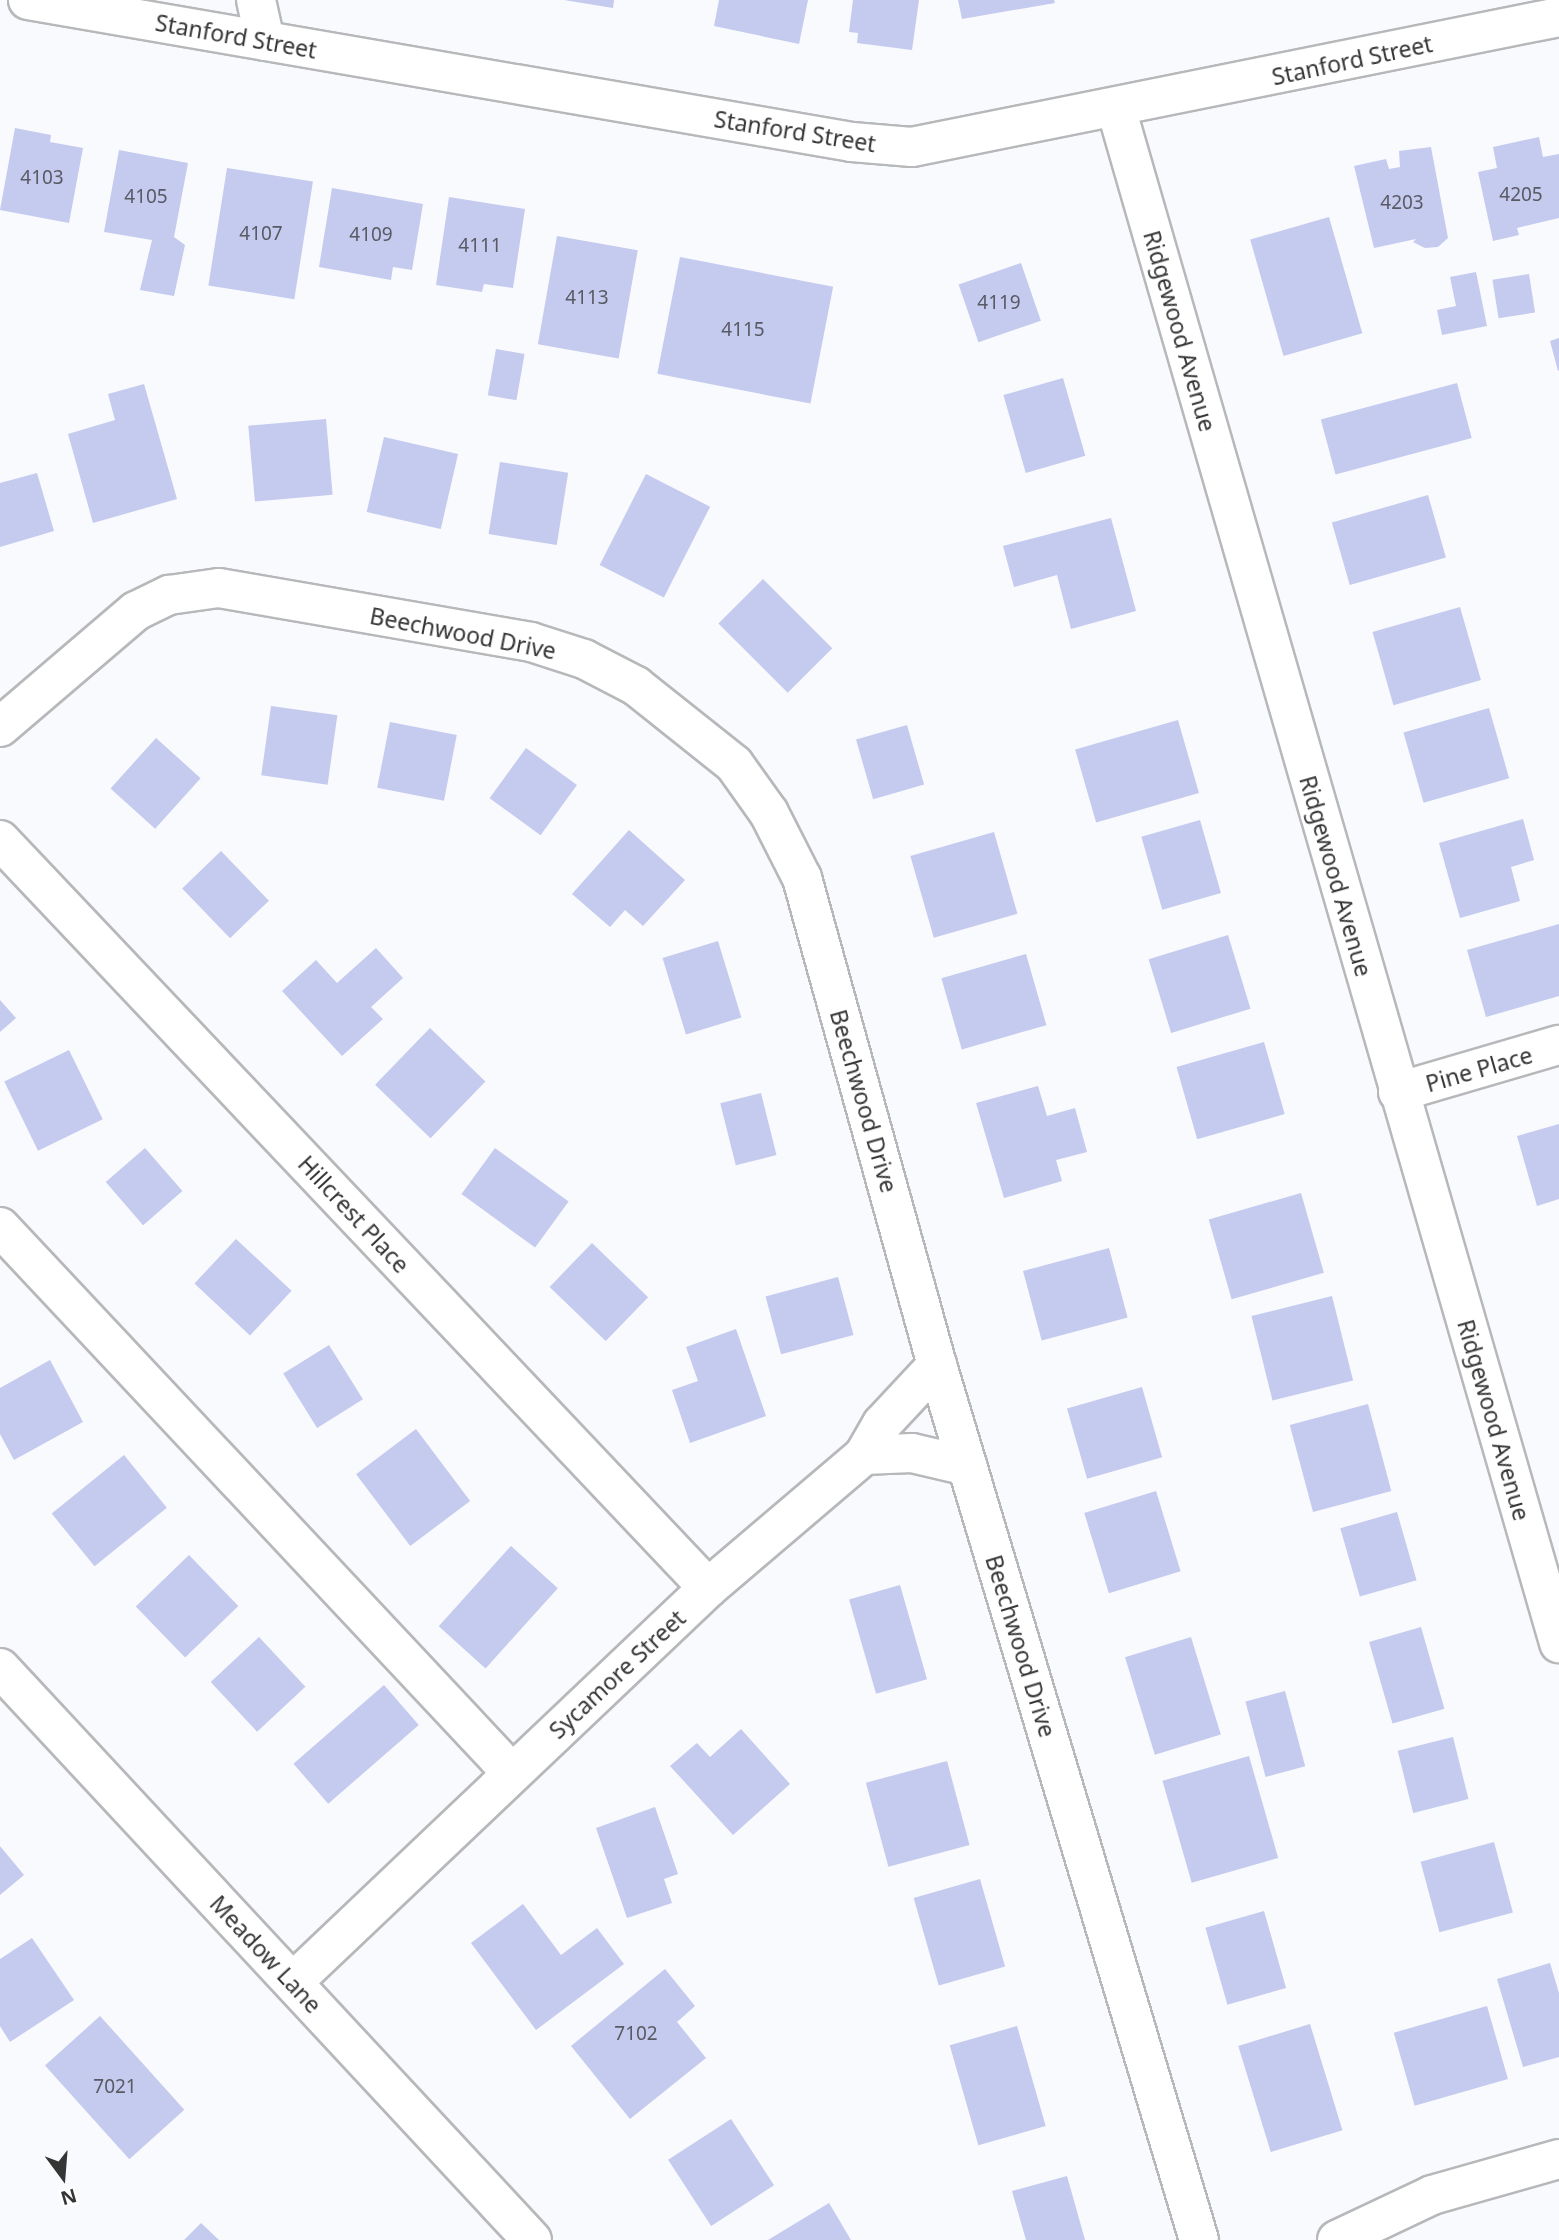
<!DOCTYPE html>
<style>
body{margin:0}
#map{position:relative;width:1559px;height:2240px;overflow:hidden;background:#f9fafd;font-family:"Noto Sans",sans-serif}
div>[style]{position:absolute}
.building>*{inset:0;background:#c5caef;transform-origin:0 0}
.roads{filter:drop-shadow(2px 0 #b7b8ba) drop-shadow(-2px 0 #b7b8ba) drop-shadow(0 2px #b7b8ba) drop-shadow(0 -2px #b7b8ba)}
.minor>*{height:38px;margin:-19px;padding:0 19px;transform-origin:19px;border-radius:19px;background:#fff}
span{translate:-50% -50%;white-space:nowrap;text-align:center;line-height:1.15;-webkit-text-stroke:5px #fff;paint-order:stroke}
.number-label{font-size:19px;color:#595a64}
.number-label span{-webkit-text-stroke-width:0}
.street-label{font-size:23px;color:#353536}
.north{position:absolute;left:28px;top:2142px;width:70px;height:70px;-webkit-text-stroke:5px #fff;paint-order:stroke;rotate:164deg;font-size:19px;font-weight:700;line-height:28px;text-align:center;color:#353536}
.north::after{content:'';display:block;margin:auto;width:24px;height:32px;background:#353536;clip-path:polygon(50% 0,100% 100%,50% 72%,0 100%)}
</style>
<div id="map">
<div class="building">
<i style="clip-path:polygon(564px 0,614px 0,613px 8px)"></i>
<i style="clip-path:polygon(719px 0,808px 0,799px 44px,714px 26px)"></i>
<i style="clip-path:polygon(853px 0,919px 0,912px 50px,857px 43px,858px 33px,849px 32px)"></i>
<i style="clip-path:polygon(958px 0,1054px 0,1055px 3px,962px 19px)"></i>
<i style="clip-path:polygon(15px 128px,51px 135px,50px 142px,83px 148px,69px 223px,0 210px)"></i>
<i style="clip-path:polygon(1539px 137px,1543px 157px,1559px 154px,1559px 218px,1517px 228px,1519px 235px,1493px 241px,1478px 172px,1497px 168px,1493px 147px)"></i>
<i style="clip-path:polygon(1431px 147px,1448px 238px,1438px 247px,1425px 248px,1413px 242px,1416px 239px,1374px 248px,1354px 166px,1386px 159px,1389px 169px,1400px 167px,1399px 151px)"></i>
<i style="clip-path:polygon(119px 150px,188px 163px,174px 237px,185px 245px,174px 296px,140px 290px,152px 240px,104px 232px)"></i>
<i style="left:227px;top:168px;width:87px;height:119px;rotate:9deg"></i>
<i style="clip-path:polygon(332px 188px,423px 204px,412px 270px,393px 267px,391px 280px,319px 267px)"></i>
<i style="clip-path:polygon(449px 197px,525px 209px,513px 288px,484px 284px,482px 292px,436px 285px)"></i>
<i style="left:1329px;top:217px;width:121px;height:82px;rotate:74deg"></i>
<i style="left:557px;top:236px;width:82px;height:110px;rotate:10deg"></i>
<i style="left:680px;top:257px;width:156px;height:119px;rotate:11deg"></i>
<i style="left:1021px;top:263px;width:61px;height:66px;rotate:71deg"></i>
<i style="clip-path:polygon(1476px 272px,1487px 326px,1442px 335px,1437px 310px,1456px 306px,1450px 277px)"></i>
<i style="left:1529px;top:274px;width:39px;height:37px;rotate:81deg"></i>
<i style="clip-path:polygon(1559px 338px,1559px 370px,1558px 371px,1550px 341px)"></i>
<i style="left:496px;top:349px;width:29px;height:47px;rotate:10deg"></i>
<i style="left:1063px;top:378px;width:81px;height:62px;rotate:74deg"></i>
<i style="left:1457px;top:383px;width:57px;height:141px;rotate:75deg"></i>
<i style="clip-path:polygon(144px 384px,177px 499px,93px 523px,68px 434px,115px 420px,108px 394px)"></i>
<i style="left:326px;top:419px;width:76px;height:78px;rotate:85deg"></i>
<i style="left:384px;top:437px;width:76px;height:77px;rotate:13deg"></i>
<i style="left:500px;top:462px;width:69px;height:73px;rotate:9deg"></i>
<i style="clip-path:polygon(37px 473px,54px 531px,0 547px,0 483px)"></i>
<i style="left:646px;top:474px;width:72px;height:102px;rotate:27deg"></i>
<i style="left:1428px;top:495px;width:65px;height:100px;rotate:74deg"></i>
<i style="clip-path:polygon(1111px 518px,1136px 611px,1071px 629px,1057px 575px,1014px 587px,1003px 546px)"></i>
<i style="left:763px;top:579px;width:98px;height:63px;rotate:45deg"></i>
<i style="left:1460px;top:607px;width:76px;height:91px;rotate:74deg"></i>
<i style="left:271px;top:706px;width:67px;height:70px;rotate:8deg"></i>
<i style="left:1489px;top:708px;width:73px;height:89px;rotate:74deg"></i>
<i style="left:1178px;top:720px;width:76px;height:107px;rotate:74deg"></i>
<i style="left:390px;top:722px;width:68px;height:67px;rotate:11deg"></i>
<i style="left:907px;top:725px;width:62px;height:53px;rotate:74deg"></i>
<i style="left:156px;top:738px;width:60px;height:68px;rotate:42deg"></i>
<i style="left:526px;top:748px;width:63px;height:62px;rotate:36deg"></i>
<i style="clip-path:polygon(1523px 819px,1534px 860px,1511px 867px,1520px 901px,1460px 918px,1439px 843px)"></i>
<i style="left:1200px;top:820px;width:76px;height:61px;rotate:74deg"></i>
<i style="clip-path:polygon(629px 830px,685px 880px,643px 926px,625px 910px,610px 927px,572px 894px)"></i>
<i style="left:994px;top:832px;width:85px;height:87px;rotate:74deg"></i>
<i style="left:221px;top:851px;width:69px;height:54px;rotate:46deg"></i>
<i style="clip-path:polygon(1559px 924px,1559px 996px,1486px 1017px,1467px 950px)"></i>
<i style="left:1228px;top:935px;width:77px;height:83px;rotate:73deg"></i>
<i style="left:718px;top:941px;width:80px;height:58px;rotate:73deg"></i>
<i style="clip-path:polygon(376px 948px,403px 978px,371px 1007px,383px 1019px,342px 1056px,282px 991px,316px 960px,337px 983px)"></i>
<i style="left:1026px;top:954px;width:74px;height:88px;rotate:74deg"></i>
<i style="clip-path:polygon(0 1000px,16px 1018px,0 1032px)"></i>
<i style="left:430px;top:1028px;width:77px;height:79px;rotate:44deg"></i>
<i style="left:1264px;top:1042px;width:75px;height:91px;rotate:74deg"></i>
<i style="left:69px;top:1050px;width:77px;height:72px;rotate:64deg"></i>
<i style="clip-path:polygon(1038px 1086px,1047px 1116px,1075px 1108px,1087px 1152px,1056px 1160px,1062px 1181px,1004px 1198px,976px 1103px)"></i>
<i style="left:761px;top:1093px;width:64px;height:42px;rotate:76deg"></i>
<i style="clip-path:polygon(1559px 1124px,1559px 1199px,1537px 1206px,1517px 1136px)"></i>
<i style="left:145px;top:1148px;width:57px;height:52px;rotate:49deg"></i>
<i style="left:495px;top:1148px;width:91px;height:57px;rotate:36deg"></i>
<i style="left:1301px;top:1193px;width:83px;height:96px;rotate:74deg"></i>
<i style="left:236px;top:1239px;width:76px;height:61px;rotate:43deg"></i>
<i style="left:592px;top:1243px;width:78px;height:61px;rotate:44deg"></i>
<i style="left:1109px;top:1248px;width:72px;height:89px;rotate:75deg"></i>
<i style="left:838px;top:1277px;width:60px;height:75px;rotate:75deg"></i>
<i style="left:1332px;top:1296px;width:87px;height:83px;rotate:76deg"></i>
<i style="clip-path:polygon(736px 1329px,766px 1416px,690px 1443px,672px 1390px,698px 1381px,686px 1347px)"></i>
<i style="left:329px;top:1345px;width:64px;height:54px;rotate:58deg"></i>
<i style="clip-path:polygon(50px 1360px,83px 1422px,14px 1460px,0 1434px,0 1388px)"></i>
<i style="left:1142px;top:1387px;width:73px;height:78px;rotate:74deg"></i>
<i style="left:1368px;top:1404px;width:90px;height:81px;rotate:75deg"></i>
<i style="left:416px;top:1429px;width:90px;height:75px;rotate:53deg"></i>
<i style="left:124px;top:1455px;width:68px;height:93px;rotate:51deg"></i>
<i style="left:1156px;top:1491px;width:84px;height:75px;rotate:73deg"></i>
<i style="left:1397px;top:1512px;width:71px;height:59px;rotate:74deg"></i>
<i style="left:511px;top:1546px;width:63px;height:108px;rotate:42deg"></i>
<i style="left:189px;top:1555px;width:71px;height:74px;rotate:46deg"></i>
<i style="left:900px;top:1585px;width:98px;height:53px;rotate:74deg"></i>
<i style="left:1421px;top:1627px;width:85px;height:54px;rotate:74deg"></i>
<i style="left:259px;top:1637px;width:68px;height:66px;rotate:47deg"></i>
<i style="left:1191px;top:1637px;width:102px;height:69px;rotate:73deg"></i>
<i style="left:384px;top:1685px;width:53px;height:120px;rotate:49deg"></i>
<i style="left:1285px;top:1691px;width:78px;height:41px;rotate:75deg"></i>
<i style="clip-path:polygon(741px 1729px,790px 1784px,733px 1835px,670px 1766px,697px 1743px,710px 1757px)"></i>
<i style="left:1453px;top:1737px;width:64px;height:57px;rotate:76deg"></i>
<i style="left:1249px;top:1756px;width:106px;height:90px;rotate:74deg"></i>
<i style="left:947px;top:1761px;width:87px;height:84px;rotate:75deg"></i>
<i style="clip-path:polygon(655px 1807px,678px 1874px,664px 1879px,672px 1903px,627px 1918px,596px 1828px)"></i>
<i style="left:1494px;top:1842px;width:73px;height:76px;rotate:75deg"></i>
<i style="clip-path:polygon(0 1846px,24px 1875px,0 1895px)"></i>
<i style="left:980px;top:1879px;width:91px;height:69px;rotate:74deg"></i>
<i style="clip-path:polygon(523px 1904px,561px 1955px,597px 1928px,624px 1964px,536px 2030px,471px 1943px)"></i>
<i style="left:1264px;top:1911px;width:80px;height:61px;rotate:74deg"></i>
<i style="clip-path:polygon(32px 1938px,74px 2000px,10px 2042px,0 2026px,0 1959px)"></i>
<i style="clip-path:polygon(1550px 1963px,1559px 1993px,1559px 2057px,1523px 2067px,1497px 1979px)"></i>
<i style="clip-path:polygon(665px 1969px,695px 2006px,677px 2022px,706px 2058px,630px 2119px,571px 2046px)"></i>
<i style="left:1487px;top:2006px;width:76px;height:97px;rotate:74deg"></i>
<i style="left:100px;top:2016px;width:126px;height:74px;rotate:48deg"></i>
<i style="left:1310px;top:2024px;width:111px;height:75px;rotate:73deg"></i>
<i style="left:1017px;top:2026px;width:104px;height:70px;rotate:74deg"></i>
<i style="left:731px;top:2119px;width:79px;height:75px;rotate:57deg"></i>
<i style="clip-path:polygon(1067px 2176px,1085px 2240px,1026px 2240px,1012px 2191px)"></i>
<i style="clip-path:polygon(829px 2203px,851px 2240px,768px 2240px)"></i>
<i style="clip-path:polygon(201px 2223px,219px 2240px,184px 2240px)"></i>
</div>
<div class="roads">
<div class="minor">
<i style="left:28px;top:0;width:836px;rotate:9.78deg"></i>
<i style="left:852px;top:142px;width:60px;rotate:4.8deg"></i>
<i style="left:912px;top:147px;width:660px;rotate:-11.36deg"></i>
<i style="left:256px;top:0;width:42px;rotate:77.6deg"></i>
<i style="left:1116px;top:108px;width:1598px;rotate:73.9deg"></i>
<i style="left:0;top:727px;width:179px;rotate:-40.5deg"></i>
<i style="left:136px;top:611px;width:37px;rotate:-26deg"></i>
<i style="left:169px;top:595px;width:50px;rotate:-8deg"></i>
<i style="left:219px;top:588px;width:317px;rotate:9.8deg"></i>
<i style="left:531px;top:642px;width:56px;rotate:17.8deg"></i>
<i style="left:584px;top:659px;width:59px;rotate:27.4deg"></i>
<i style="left:636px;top:686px;width:125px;rotate:38.5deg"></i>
<i style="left:734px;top:764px;width:60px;rotate:54.5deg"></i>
<i style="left:769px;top:813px;width:73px;rotate:63.1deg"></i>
<i style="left:802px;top:878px;width:505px;rotate:74.51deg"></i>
<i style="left:937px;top:1365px;width:913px;rotate:73.33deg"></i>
<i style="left:0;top:840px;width:1030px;rotate:46.57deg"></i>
<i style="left:1398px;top:1092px;width:168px;rotate:-16.3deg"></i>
<i style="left:0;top:1227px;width:747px;rotate:46.84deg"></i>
<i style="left:864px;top:1455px;width:48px;rotate:-2.4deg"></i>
<i style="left:912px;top:1453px;width:57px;rotate:13.3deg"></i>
<i style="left:0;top:1668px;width:781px;rotate:47.08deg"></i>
<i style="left:293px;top:1982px;width:572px;rotate:-43.51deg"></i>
<i style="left:708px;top:1588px;width:205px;rotate:-40.4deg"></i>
<i style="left:864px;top:1455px;width:36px;rotate:-60deg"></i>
<i style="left:882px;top:1424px;width:81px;rotate:-47deg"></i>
<i style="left:1337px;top:2240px;width:105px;rotate:-25.3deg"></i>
<i style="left:1432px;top:2195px;width:132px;rotate:-15.8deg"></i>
</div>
</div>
<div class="number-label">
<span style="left:42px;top:178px">4103</span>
<span style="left:1521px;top:195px">4205</span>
<span style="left:146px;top:197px">4105</span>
<span style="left:1402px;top:203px">4203</span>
<span style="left:261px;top:234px">4107</span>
<span style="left:371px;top:235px">4109</span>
<span style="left:480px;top:246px">4111</span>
<span style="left:587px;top:298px">4113</span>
<span style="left:999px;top:303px">4119</span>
<span style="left:743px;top:330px">4115</span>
<span style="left:636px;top:2034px">7102</span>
<span style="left:115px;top:2087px">7021</span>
</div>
<div class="street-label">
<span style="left:236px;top:36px;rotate:10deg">Stanford Street</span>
<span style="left:1352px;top:60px;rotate:-12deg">Stanford Street</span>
<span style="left:795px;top:131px;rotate:9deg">Stanford Street</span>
<span style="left:1180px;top:331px;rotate:74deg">Ridgewood Avenue</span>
<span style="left:463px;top:633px;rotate:11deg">Beechwood Drive</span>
<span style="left:1336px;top:876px;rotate:74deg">Ridgewood Avenue</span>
<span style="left:1479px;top:1069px;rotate:-16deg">Pine Place</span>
<span style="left:864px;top:1101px;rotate:74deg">Beechwood Drive</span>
<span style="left:354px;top:1214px;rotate:47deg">Hillcrest Place</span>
<span style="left:1494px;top:1420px;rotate:74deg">Ridgewood Avenue</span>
<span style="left:1021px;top:1646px;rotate:73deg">Beechwood Drive</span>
<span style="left:617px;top:1674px;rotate:-43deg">Sycamore Street</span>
<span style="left:266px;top:1954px;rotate:47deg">Meadow Lane</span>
</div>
<div class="north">N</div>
</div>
